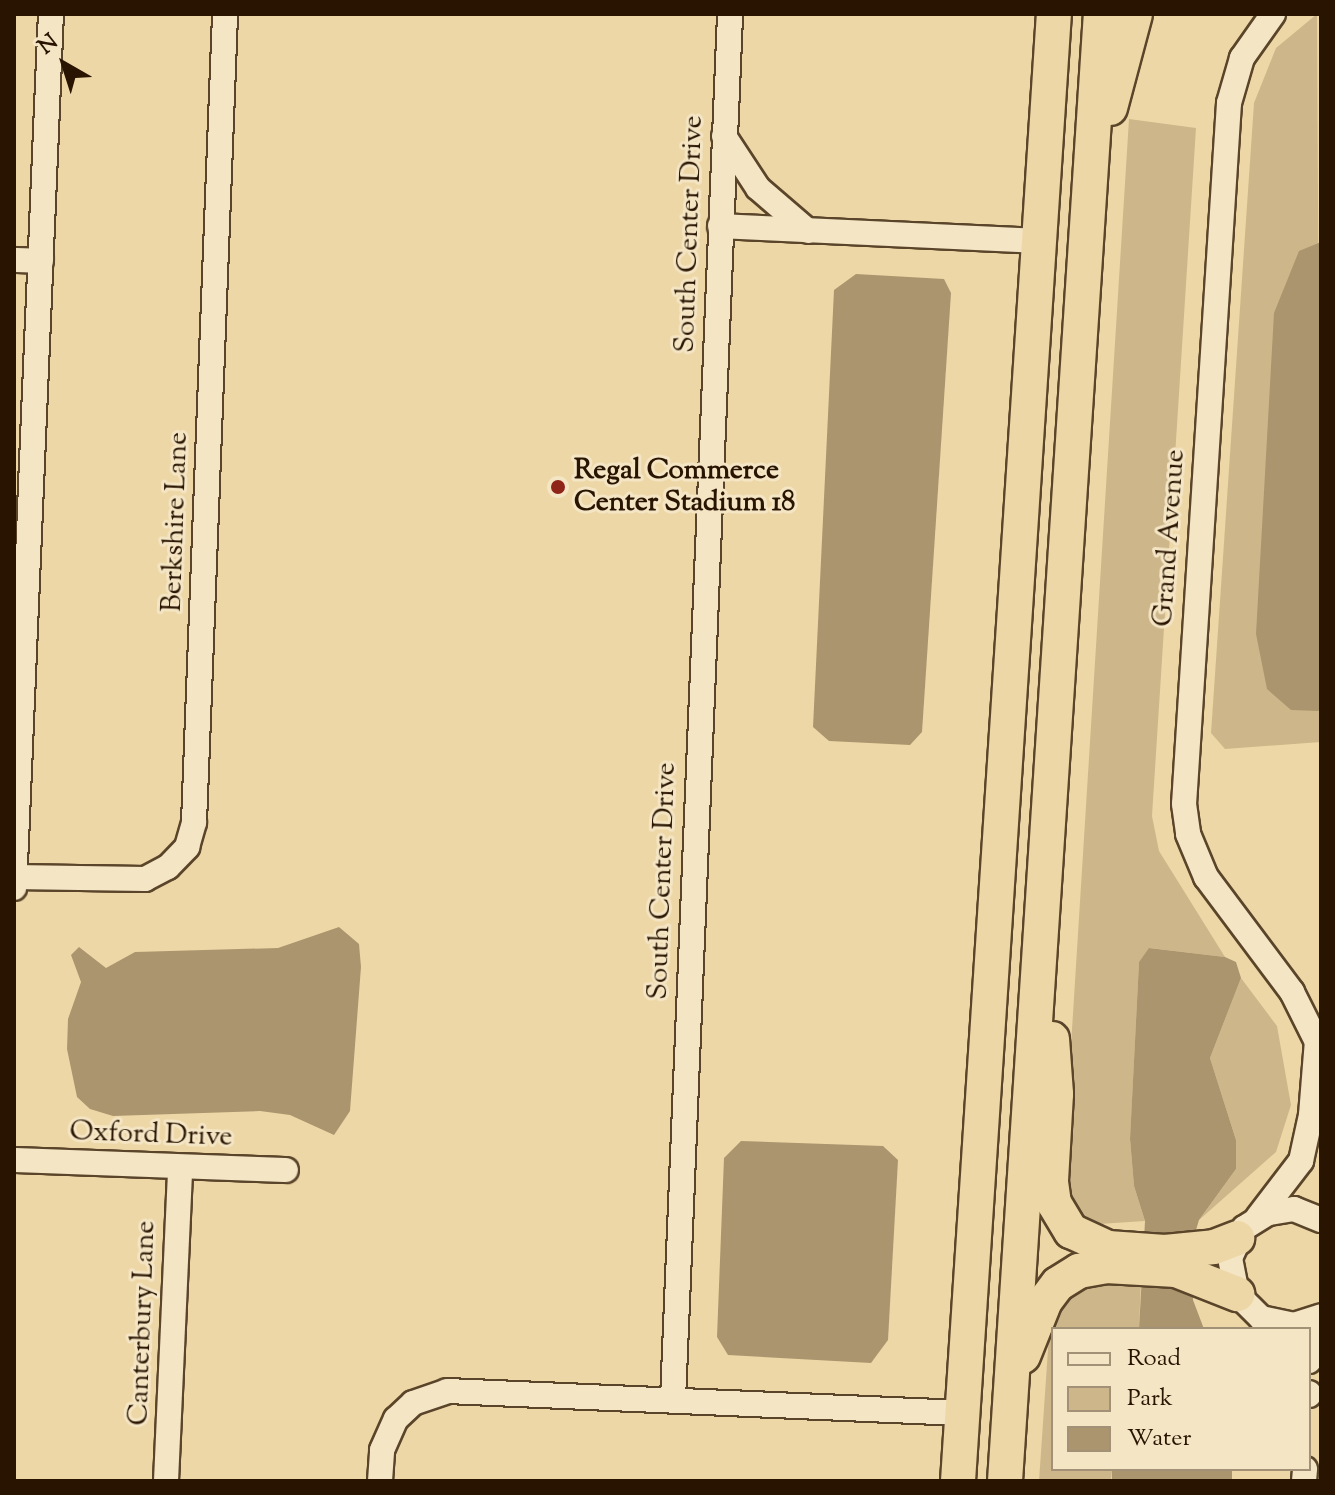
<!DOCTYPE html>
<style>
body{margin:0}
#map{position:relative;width:1335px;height:1495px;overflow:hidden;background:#eed7a6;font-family:"Sorts Mill Goudy",serif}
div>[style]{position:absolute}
.green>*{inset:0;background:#cdb68a}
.water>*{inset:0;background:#ab956e;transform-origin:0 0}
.roads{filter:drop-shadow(2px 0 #5a452a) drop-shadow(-2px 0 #5a452a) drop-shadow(0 2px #5a452a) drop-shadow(0 -2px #5a452a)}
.minor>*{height:24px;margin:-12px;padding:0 12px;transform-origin:12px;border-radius:12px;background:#f4e5c5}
.highway>*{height:34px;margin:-17px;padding:0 17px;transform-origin:17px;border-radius:17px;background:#eed7a6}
.dots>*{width:22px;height:22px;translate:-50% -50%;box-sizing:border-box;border:4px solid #f4e5c5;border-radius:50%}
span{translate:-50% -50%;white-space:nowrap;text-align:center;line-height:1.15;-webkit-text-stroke:6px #f4e5c5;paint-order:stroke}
.street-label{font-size:28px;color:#291401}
.poi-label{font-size:28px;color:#291401;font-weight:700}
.left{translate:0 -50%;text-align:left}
.frame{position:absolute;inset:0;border:16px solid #291401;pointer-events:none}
.legend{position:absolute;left:1051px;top:1327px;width:260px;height:144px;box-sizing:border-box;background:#f4e5c5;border:2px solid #a39177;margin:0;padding:10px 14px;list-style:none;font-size:24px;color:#291401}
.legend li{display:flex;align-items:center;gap:16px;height:40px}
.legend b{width:40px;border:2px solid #a39177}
.north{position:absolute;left:24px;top:24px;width:80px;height:80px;-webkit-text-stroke:6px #f4e5c5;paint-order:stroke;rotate:321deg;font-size:22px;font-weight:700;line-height:32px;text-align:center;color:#291401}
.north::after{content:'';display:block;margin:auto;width:28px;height:36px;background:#291401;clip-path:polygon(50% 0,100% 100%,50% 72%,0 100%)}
</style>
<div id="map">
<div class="green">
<i style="clip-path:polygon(1317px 14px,1321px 742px,1225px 749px,1211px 733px,1254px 103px,1276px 48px)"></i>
<i style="clip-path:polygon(1129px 119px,1196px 128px,1152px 816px,1159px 851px,1225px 957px,1150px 948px,1139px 962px,1130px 1140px,1134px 1186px,1145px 1221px,1084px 1225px,1063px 1173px)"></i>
<i style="clip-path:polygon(1241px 978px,1277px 1026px,1291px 1105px,1276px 1152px,1199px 1220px,1236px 1169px,1236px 1140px,1210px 1058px)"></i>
<i style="clip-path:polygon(1096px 1277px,1141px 1280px,1139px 1329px,1053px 1329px,1053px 1469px,1112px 1469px,1111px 1481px,1039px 1481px,1049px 1335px,1065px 1301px)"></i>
</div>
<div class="water">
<i style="clip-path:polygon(1321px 242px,1321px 709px,1318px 711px,1291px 710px,1267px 689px,1256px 634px,1274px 313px,1299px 251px)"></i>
<i style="clip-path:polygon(856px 274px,944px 279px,951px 293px,922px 732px,910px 745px,829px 741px,813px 727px,834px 290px)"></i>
<i style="clip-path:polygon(339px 927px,359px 944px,361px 967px,350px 1111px,334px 1135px,290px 1115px,260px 1111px,113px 1116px,90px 1109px,77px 1097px,67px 1049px,68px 1019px,81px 982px,71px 955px,79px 947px,106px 968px,135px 952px,278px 948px)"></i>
<i style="clip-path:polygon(1149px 948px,1225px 957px,1236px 962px,1241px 978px,1210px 1058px,1236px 1140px,1236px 1169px,1199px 1220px,1193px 1240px,1193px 1300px,1204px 1329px,1139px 1329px,1145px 1221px,1134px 1186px,1130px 1139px,1139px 962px)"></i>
<i style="clip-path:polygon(741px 1141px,883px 1146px,898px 1160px,888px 1340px,871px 1363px,728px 1355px,717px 1337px,724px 1158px)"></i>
<i style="left:1112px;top:1469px;width:120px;height:12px"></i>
</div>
<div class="roads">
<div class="minor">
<i style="left:1273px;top:14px;width:54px;rotate:125.2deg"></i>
<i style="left:1242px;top:58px;width:47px;rotate:106.1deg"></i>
<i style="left:1229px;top:103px;width:702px;rotate:93.67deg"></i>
<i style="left:1184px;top:804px;width:30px;rotate:82deg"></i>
<i style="left:1188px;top:834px;width:47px;rotate:67.3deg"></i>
<i style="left:1206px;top:877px;width:144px;rotate:53.2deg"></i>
<i style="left:1292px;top:992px;width:65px;rotate:63.4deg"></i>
<i style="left:724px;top:136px;width:62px;rotate:56.8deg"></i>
<i style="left:758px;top:188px;width:66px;rotate:40.7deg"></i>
<i style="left:720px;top:226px;width:319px;rotate:2.7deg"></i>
<i style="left:14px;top:260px;width:27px;rotate:2deg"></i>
<i style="left:14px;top:877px;width:131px;rotate:0.9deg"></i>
<i style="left:145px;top:879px;width:26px;rotate:-28deg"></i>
<i style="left:168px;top:867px;width:28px;rotate:-46deg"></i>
<i style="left:187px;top:847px;width:26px;rotate:-74deg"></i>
<i style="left:194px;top:822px;width:809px;rotate:-87.8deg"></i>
<i style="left:14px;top:888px;width:875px;rotate:-87.58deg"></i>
<i style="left:14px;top:1160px;width:272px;rotate:2.1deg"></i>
<i style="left:1258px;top:1217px;width:71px;rotate:-52.5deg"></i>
<i style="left:1301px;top:1161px;width:47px;rotate:-77.7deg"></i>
<i style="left:1311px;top:1115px;width:75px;rotate:-85.4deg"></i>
<i style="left:1321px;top:1220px;width:29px;rotate:-158deg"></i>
<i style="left:1294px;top:1209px;width:26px;rotate:171deg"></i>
<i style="left:1268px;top:1213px;width:28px;rotate:148deg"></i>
<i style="left:1244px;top:1228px;width:33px;rotate:115deg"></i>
<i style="left:1230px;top:1258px;width:37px;rotate:79deg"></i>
<i style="left:1237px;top:1294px;width:34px;rotate:45deg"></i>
<i style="left:1261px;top:1318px;width:34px;rotate:12deg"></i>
<i style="left:1294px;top:1325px;width:28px;rotate:-18deg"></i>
<i style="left:1309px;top:1361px;width:44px;rotate:-76.9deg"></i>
<i style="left:1309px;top:1393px;width:2px;rotate:90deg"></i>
<i style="left:673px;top:1399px;width:1386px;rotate:-87.64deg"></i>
<i style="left:166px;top:1481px;width:314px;rotate:-87.4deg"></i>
<i style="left:380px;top:1481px;width:31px;rotate:-86deg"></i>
<i style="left:382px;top:1450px;width:34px;rotate:-66deg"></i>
<i style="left:396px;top:1419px;width:23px;rotate:-43deg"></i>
<i style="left:413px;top:1403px;width:36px;rotate:-19deg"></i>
<i style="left:447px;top:1391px;width:515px;rotate:2.45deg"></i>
<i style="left:1304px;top:1481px;width:12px;rotate:-85deg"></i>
</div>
<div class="highway">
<i style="left:1110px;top:108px;width:97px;rotate:-75.1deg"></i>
<i style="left:1052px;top:1039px;width:55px;rotate:85.8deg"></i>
<i style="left:1056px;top:1094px;width:88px;rotate:93.3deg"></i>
<i style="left:1051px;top:1182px;width:21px;rotate:82deg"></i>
<i style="left:1054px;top:1203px;width:33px;rotate:59deg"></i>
<i style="left:1071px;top:1231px;width:41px;rotate:24.7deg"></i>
<i style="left:1108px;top:1248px;width:57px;rotate:4deg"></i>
<i style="left:1165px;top:1252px;width:49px;rotate:-5.8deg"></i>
<i style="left:1214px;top:1247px;width:25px;rotate:-21deg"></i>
<i style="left:1023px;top:1356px;width:59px;rotate:-68.2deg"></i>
<i style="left:1045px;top:1301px;width:21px;rotate:-53deg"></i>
<i style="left:1058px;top:1284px;width:25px;rotate:-32deg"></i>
<i style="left:1079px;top:1271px;width:27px;rotate:-10deg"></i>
<i style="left:1106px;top:1266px;width:70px;rotate:3.3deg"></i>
<i style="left:1176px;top:1270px;width:66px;rotate:21.5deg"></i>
<i style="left:958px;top:1481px;width:1470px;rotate:-86.26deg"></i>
<i style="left:1005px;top:1481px;width:1470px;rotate:-86.26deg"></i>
</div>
</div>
<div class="dots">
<i style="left:558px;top:487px;background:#8f2418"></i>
</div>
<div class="street-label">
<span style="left:690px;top:234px;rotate:-88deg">South Center Drive</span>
<span style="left:176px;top:522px;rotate:-88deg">Berkshire Lane</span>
<span style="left:1170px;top:538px;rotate:-86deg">Grand Avenue</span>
<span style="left:663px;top:881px;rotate:-88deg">South Center Drive</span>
<span style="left:151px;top:1135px;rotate:2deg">Oxford Drive</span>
<span style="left:143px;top:1323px;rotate:-88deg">Canterbury Lane</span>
</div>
<div class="poi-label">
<span class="left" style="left:574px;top:487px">Regal Commerce<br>Center Stadium 18</span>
</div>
<div class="frame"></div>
<ul class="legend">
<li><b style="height:10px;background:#f4e5c5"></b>Road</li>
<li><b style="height:22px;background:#cdb68a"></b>Park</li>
<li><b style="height:22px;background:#ab956e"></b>Water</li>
</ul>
<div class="north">N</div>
</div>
